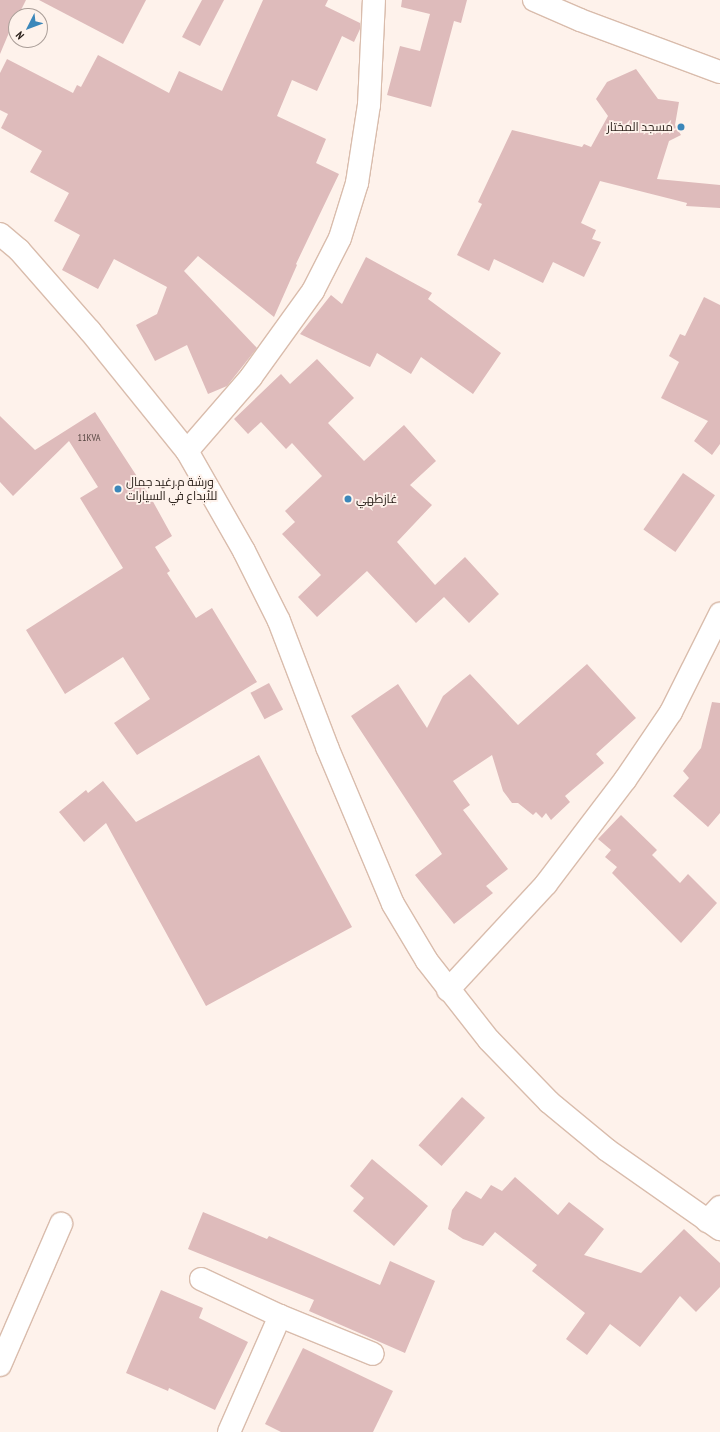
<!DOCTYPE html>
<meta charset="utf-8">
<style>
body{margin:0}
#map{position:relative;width:720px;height:1432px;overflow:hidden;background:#fef2eb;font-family:"PT Sans Narrow",Cairo,sans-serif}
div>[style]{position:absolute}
.building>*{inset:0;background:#debbbb;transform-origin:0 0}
.roads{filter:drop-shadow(1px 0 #d9bcac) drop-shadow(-1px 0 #d9bcac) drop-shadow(0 1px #d9bcac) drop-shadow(0 -1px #d9bcac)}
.street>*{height:22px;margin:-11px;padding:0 11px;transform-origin:11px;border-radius:11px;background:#fff}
.secondary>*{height:22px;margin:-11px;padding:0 11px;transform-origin:11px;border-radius:11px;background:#fff}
.dots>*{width:11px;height:11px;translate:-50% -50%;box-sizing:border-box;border:2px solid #fef2eb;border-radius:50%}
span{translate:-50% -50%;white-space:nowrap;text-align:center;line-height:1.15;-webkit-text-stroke:3.5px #fef2eb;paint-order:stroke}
.number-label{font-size:10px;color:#584843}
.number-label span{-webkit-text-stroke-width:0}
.poi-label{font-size:12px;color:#2b211b}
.right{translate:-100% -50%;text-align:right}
.left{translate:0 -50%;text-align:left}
.north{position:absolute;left:8px;top:8px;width:40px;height:40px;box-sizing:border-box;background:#fef2eb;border:1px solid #aa9e98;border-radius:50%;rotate:228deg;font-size:11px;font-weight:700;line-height:16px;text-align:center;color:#2b211b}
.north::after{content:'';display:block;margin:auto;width:14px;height:18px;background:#3b87ba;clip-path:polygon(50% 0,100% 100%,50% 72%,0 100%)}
</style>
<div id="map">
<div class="building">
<i style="clip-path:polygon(0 0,26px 0,18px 16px,16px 16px,0 54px)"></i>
<i style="clip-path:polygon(39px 0,146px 0,123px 44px)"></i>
<i style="clip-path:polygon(202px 0,224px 0,200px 46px,182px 37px)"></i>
<i style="clip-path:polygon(263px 0,328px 0,325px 6px,360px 23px,360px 29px,354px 42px,342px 36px,317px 91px,292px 80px,277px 116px,326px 139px,316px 163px,339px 174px,296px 264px,297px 265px,274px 317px,198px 256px,184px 271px,257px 348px,227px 386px,208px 394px,187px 345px,155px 361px,136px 325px,157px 314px,167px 287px,114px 259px,98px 289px,62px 270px,80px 235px,54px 221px,69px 193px,30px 172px,42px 151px,1px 128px,8px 114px,0 110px,0 73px,7px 59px,73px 93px,77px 85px,81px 87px,98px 55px,169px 93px,179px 71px,222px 91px)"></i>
<i style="clip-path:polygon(402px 0,467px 0,461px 23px,454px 21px,431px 107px,387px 95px,400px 46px,420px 51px,430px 14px,401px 7px)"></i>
<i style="clip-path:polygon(636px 69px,658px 99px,679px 102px,675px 125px,681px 135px,669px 141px,657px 179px,720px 185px,720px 208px,686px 206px,687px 203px,600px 181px,581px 223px,596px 230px,592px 239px,601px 242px,584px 277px,553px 262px,543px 283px,494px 259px,489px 271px,457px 255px,482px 204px,478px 202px,512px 130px,582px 147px,584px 144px,591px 147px,608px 116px,596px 99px,607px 82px)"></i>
<i style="clip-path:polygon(366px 257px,432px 293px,428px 299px,501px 353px,473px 394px,421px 357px,411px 374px,377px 353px,370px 367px,300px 334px,331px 295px,342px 304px)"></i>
<i style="clip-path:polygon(704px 297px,720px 305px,720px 444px,712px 455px,694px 441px,708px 421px,661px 398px,679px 362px,669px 356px,680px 334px,685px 336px)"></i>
<i style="clip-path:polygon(317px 359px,354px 398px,328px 423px,364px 461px,404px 425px,436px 461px,410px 485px,432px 505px,397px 542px,435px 585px,465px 557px,499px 594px,469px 623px,444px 597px,416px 623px,367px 571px,317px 617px,298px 597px,321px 575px,282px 534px,295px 522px,285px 511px,322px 476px,292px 443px,286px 449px,261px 422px,248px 434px,234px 419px,281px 374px,290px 384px)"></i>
<i style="clip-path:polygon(95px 412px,151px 498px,172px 536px,155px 547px,170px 571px,167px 573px,196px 618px,212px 608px,257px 682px,137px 755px,114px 723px,150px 699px,123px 657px,65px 694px,26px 630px,123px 568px,80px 498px,98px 487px,69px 441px,13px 496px,0 482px,0 416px,35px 450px)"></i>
<i style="left:683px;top:473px;width:39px;height:69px;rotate:35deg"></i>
<i style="clip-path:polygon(587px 664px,636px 718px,596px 754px,604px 763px,565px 796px,570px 802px,551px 820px,546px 813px,542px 818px,536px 812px,533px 815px,518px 803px,512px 803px,503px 791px,492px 755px,453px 781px,470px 805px,463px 810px,508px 869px,486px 886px,493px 893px,454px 924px,415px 875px,442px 854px,351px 716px,398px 684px,427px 728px,443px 696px,470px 674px,518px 725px)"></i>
<i style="left:269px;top:683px;width:30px;height:21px;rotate:62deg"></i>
<i style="clip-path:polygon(712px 702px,720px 703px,720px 813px,708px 827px,673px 796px,689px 778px,683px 771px,701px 748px)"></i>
<i style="clip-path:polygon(259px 755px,352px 927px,206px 1006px,106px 823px,84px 842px,59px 812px,86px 790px,88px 793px,103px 781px,136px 822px)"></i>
<i style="clip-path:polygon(621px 815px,657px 850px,652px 855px,680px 883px,688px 874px,717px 903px,681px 943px,612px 873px,617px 867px,605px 857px,611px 850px,598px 839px)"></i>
<i style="left:462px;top:1097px;width:31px;height:65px;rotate:42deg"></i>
<i style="clip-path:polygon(372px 1159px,428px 1206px,394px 1246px,353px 1211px,364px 1198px,350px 1186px)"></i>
<i style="clip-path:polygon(515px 1177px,558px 1215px,569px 1202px,604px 1229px,584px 1255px,641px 1273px,684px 1229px,720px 1263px,720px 1287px,696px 1312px,680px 1296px,640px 1347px,610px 1324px,587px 1355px,566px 1339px,585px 1313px,532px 1271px,537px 1265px,495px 1232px,483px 1246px,463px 1239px,448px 1229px,452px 1210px,466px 1191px,481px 1199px,491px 1185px,502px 1191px)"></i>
<i style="clip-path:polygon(203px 1212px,267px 1239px,269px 1236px,380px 1285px,390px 1261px,435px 1281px,405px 1353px,309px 1311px,314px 1300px,188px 1249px)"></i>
<i style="clip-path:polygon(161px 1290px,203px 1308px,199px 1318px,248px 1342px,215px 1410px,169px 1388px,168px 1391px,126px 1373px)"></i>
<i style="clip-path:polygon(303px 1348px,393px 1391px,373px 1432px,281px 1432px,265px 1424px)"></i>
</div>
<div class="roads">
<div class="street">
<i style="left:534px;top:0;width:50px;rotate:23.5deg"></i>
<i style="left:580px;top:20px;width:149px;rotate:20.4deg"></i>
<i style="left:187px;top:451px;width:98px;rotate:-49.1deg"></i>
<i style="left:251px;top:377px;width:106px;rotate:-54.2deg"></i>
<i style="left:313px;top:291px;width:59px;rotate:-63deg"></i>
<i style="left:340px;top:238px;width:58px;rotate:-72.8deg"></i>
<i style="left:357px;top:183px;width:79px;rotate:-81.3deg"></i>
<i style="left:369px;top:105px;width:105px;rotate:-87.3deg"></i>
<i style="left:448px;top:990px;width:144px;rotate:-47.2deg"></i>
<i style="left:546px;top:884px;width:131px;rotate:-52.8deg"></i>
<i style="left:625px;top:780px;width:82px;rotate:-55.9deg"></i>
<i style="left:671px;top:712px;width:110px;rotate:-63.4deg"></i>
<i style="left:707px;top:1221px;width:19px;rotate:-47deg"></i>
<i style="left:201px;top:1279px;width:87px;rotate:25.1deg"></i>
<i style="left:0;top:1365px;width:154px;rotate:-66.6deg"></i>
<i style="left:229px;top:1432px;width:127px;rotate:-66.3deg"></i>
<i style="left:280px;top:1316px;width:100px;rotate:22.2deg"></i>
</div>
<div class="secondary">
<i style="left:0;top:234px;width:25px;rotate:40deg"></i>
<i style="left:19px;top:250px;width:108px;rotate:48.8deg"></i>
<i style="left:90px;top:331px;width:154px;rotate:51.1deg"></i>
<i style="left:187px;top:451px;width:115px;rotate:60.3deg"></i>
<i style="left:244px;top:551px;width:78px;rotate:63.4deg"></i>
<i style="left:279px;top:621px;width:135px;rotate:69.1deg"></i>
<i style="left:327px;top:747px;width:170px;rotate:67.2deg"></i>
<i style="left:393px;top:904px;width:66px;rotate:59.2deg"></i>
<i style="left:427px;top:961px;width:100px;rotate:51.9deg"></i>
<i style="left:489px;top:1040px;width:86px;rotate:45.9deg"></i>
<i style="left:549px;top:1102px;width:75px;rotate:39.6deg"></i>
<i style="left:607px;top:1150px;width:138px;rotate:35deg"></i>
</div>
</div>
<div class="dots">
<i style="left:681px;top:127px;background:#3b87ba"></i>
<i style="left:118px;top:489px;background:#3b87ba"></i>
<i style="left:348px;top:499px;background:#3b87ba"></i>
</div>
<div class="number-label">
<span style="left:89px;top:438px">11KVA</span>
</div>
<div class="poi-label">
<span class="right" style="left:673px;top:127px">مسجد المختار</span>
<span class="left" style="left:126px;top:489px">ورشة م.رغيد جمال<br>للأبداع في السيارات</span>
<span class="left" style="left:356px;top:499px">غازطهي</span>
</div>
<div class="north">N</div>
</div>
